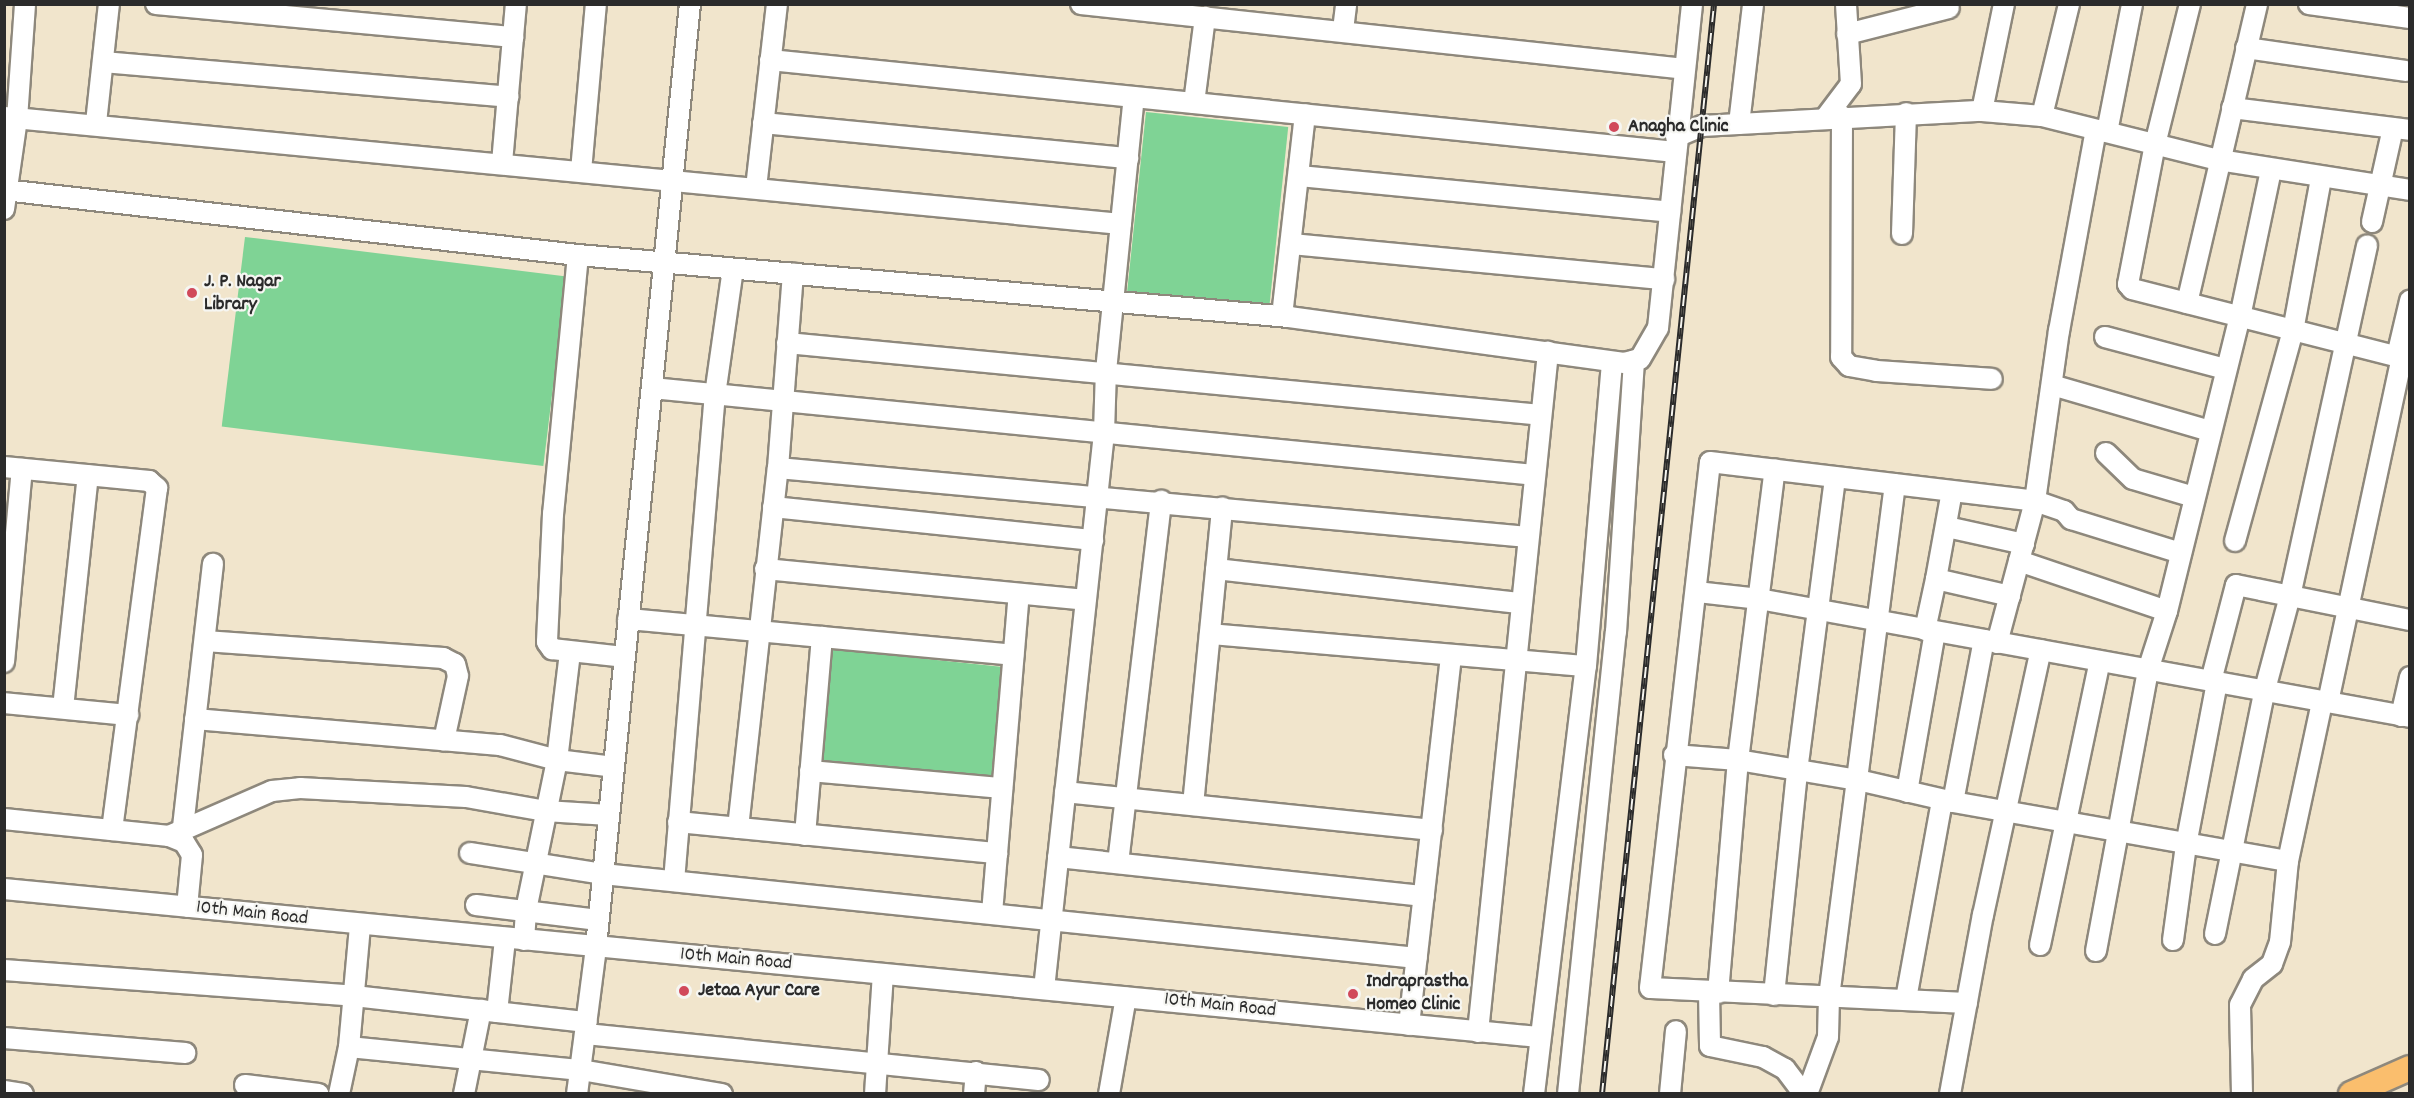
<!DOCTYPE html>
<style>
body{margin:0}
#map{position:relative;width:2414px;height:1098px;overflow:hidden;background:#f1e5cc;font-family:Dekko,sans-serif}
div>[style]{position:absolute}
.green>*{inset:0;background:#7fd395;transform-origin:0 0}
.roads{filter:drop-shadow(2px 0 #8e887c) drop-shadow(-2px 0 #8e887c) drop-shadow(0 2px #8e887c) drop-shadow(0 -2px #8e887c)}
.minor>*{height:20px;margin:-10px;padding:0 10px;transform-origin:10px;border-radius:10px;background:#fff}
.major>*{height:24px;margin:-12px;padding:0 12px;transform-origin:12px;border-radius:12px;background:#fabe6d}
.rail>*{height:6px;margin-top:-3px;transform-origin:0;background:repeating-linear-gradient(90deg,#f6f6f2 0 11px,#2b2b2b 0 22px);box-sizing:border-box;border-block:2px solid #2b2b2b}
.dots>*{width:16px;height:16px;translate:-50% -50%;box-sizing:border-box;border:3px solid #f6f6f2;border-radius:50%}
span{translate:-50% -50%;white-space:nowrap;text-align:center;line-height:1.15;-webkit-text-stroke:4.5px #f6f6f2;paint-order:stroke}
.poi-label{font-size:20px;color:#2b2b2b;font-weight:700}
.left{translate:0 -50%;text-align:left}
.street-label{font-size:20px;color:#2b2b2b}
.frame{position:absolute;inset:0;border:6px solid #2b2b2b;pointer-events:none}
</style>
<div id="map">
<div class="green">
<i style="left:1146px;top:112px;width:143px;height:180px;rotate:6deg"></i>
<i style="left:245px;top:237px;width:324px;height:191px;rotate:7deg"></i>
<i style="left:832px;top:649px;width:172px;height:112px;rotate:6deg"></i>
</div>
<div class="roads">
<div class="minor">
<i style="left:156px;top:4px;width:359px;rotate:5.3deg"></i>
<i style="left:1081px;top:4px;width:607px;rotate:6.14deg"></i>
<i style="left:2190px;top:4px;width:144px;rotate:104deg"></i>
<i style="left:2155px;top:144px;width:143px;rotate:100.9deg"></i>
<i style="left:2128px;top:284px;width:6px;rotate:51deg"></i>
<i style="left:2132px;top:289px;width:287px;rotate:14.3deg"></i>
<i style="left:2309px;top:4px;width:102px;rotate:7.9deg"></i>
<i style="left:1343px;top:30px;width:26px;rotate:-83deg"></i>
<i style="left:1847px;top:34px;width:105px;rotate:-14.3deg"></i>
<i style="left:2246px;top:48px;width:161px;rotate:8.2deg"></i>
<i style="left:770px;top:60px;width:910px;rotate:5.8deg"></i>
<i style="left:103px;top:62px;width:407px;rotate:4.9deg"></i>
<i style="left:1194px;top:103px;width:87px;rotate:-82.7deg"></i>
<i style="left:2232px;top:108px;width:179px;rotate:7deg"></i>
<i style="left:1982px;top:111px;width:109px;rotate:-78.4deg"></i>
<i style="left:1842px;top:116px;width:241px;rotate:90.2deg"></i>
<i style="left:1841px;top:357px;width:12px;rotate:48deg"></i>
<i style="left:1849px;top:366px;width:27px;rotate:10deg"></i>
<i style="left:1876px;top:371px;width:116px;rotate:3.9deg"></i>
<i style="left:2042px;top:116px;width:115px;rotate:-76.4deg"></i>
<i style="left:4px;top:117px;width:1122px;rotate:5.47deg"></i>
<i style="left:1826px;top:117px;width:41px;rotate:-52.9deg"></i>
<i style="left:1851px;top:84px;width:80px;rotate:-93.6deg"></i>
<i style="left:96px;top:123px;width:120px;rotate:-83.8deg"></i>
<i style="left:763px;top:123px;width:367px;rotate:5.5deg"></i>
<i style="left:1739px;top:124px;width:121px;rotate:-83.3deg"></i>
<i style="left:2107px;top:132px;width:130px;rotate:-78.9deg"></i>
<i style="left:1676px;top:137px;width:28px;rotate:-23deg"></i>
<i style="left:1702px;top:126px;width:280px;rotate:-3.1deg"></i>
<i style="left:1982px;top:111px;width:60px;rotate:4.8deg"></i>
<i style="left:2042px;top:116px;width:182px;rotate:14deg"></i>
<i style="left:2219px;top:160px;width:193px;rotate:8.9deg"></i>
<i style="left:502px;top:163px;width:160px;rotate:-85deg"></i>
<i style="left:581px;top:171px;width:168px;rotate:-84.9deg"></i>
<i style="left:1299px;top:176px;width:373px;rotate:5.5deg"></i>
<i style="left:756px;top:188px;width:185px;rotate:-83.5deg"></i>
<i style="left:4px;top:190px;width:578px;rotate:6.46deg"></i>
<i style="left:578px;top:255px;width:714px;rotate:4.98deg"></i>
<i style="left:1289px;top:317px;width:338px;rotate:7.8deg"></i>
<i style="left:1624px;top:363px;width:16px;rotate:-14deg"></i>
<i style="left:1640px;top:359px;width:36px;rotate:-60deg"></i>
<i style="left:1658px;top:328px;width:326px;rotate:-84deg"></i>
<i style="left:4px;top:209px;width:91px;rotate:-81.8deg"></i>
<i style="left:17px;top:119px;width:115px;rotate:-86deg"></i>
<i style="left:2372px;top:222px;width:96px;rotate:-77.4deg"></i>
<i style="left:1902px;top:234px;width:121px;rotate:-88.1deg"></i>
<i style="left:1291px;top:244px;width:375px;rotate:5.4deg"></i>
<i style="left:578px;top:255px;width:260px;rotate:95.5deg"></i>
<i style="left:553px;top:514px;width:128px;rotate:92.7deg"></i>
<i style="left:547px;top:642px;width:9px;rotate:54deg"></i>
<i style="left:552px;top:649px;width:72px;rotate:6.3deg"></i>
<i style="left:2187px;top:303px;width:307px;rotate:-76.8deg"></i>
<i style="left:1282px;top:316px;width:203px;rotate:-83.5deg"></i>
<i style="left:2105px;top:337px;width:124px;rotate:14.9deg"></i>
<i style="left:787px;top:343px;width:757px;rotate:5.45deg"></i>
<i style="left:2397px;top:356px;width:57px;rotate:-76.7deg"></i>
<i style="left:2052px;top:385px;width:165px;rotate:16.2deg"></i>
<i style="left:652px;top:388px;width:886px;rotate:5.63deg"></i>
<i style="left:2106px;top:453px;width:37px;rotate:44deg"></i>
<i style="left:2133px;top:479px;width:64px;rotate:16.4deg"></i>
<i style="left:4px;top:467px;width:146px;rotate:5.5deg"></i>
<i style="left:149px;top:481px;width:11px;rotate:41deg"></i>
<i style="left:157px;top:488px;width:345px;rotate:97.5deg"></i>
<i style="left:778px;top:468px;width:753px;rotate:5.26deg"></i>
<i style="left:773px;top:507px;width:322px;rotate:5.9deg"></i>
<i style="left:1947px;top:527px;width:79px;rotate:12.4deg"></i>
<i style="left:2235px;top:541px;width:218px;rotate:-74.6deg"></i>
<i style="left:2293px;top:331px;width:155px;rotate:-79.6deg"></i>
<i style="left:2019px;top:561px;width:156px;rotate:18.7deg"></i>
<i style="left:765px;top:569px;width:322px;rotate:5.5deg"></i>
<i style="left:1216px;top:569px;width:307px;rotate:6.4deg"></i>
<i style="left:1936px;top:579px;width:89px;rotate:-79.7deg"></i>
<i style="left:1697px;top:592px;width:62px;rotate:6.4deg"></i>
<i style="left:1759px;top:599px;width:662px;rotate:10.27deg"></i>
<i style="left:628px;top:619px;width:387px;rotate:5.3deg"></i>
<i style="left:1925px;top:630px;width:52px;rotate:-77.8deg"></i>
<i style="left:1936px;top:579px;width:76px;rotate:12.9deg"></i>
<i style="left:1210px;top:634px;width:377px;rotate:4.9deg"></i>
<i style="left:205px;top:641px;width:239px;rotate:4.1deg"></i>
<i style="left:443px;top:658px;width:13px;rotate:27deg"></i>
<i style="left:455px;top:664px;width:12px;rotate:76deg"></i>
<i style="left:458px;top:676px;width:66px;rotate:102.3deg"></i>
<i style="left:1997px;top:643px;width:147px;rotate:-75deg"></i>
<i style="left:2035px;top:501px;width:172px;rotate:-82deg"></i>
<i style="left:2059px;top:331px;width:204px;rotate:-79.6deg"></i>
<i style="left:4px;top:662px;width:194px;rotate:-84.7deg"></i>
<i style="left:2211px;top:681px;width:99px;rotate:-75.4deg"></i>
<i style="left:2236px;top:585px;width:177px;rotate:11.4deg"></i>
<i style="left:2328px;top:702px;width:352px;rotate:-77.9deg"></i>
<i style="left:4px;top:703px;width:125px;rotate:5.5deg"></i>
<i style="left:63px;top:708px;width:234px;rotate:-83.9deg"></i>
<i style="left:2401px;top:716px;width:40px;rotate:-77deg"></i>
<i style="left:195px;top:719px;width:306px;rotate:4.9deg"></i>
<i style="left:500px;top:745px;width:59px;rotate:14.7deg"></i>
<i style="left:557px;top:760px;width:57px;rotate:7deg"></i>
<i style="left:1674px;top:755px;width:64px;rotate:4.5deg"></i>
<i style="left:1738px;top:760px;width:122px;rotate:9.5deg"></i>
<i style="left:1858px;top:780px;width:98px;rotate:13deg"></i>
<i style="left:1953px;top:802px;width:340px;rotate:10deg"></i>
<i style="left:810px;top:771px;width:193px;rotate:5.1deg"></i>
<i style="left:1065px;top:792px;width:369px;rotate:5.9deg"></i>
<i style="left:1907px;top:792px;width:163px;rotate:-80.1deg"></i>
<i style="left:1953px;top:802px;width:165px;rotate:-79.2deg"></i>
<i style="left:1193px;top:805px;width:299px;rotate:-84.4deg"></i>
<i style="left:4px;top:819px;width:166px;rotate:5.9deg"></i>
<i style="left:169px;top:836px;width:112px;rotate:-23.6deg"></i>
<i style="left:272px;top:791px;width:28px;rotate:-6deg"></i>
<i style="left:300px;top:788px;width:166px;rotate:3.1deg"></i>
<i style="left:466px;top:797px;width:80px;rotate:10deg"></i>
<i style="left:545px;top:811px;width:64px;rotate:3.6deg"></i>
<i style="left:678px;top:822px;width:321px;rotate:5.6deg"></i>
<i style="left:183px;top:827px;width:265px;rotate:-83.5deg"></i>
<i style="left:738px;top:828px;width:362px;rotate:-83.7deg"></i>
<i style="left:778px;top:468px;width:195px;rotate:-85.6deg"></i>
<i style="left:805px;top:835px;width:199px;rotate:-85.1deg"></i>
<i style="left:169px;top:836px;width:16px;rotate:22deg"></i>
<i style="left:184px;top:842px;width:15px;rotate:58deg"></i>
<i style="left:192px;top:855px;width:52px;rotate:95.5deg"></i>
<i style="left:470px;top:853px;width:135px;rotate:9deg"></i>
<i style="left:603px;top:874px;width:818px;rotate:5.89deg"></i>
<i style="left:1058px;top:857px;width:368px;rotate:6.1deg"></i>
<i style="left:1118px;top:863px;width:365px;rotate:-83.2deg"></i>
<i style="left:674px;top:881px;width:488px;rotate:-85.2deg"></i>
<i style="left:715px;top:395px;width:127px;rotate:-81.9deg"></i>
<i style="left:4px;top:889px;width:1542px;rotate:5.51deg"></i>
<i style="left:476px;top:905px;width:123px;rotate:7deg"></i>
<i style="left:992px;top:913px;width:320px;rotate:-85.2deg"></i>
<i style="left:2215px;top:934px;width:246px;rotate:-78.5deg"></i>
<i style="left:2264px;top:693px;width:100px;rotate:-75deg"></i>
<i style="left:2290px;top:596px;width:359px;rotate:-77.6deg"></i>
<i style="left:524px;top:940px;width:30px;rotate:-86deg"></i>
<i style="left:526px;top:910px;width:153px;rotate:-78.3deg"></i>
<i style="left:557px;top:760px;width:109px;rotate:-83.1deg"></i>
<i style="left:2173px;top:940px;width:96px;rotate:-82.2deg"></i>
<i style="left:2186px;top:845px;width:166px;rotate:-79.2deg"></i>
<i style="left:2040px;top:945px;width:290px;rotate:-78.1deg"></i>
<i style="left:2096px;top:951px;width:286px;rotate:-79.5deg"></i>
<i style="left:2148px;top:670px;width:62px;rotate:-72.1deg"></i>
<i style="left:2167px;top:611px;width:303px;rotate:-76.1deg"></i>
<i style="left:2240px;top:317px;width:150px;rotate:-78.1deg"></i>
<i style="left:4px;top:970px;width:351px;rotate:4.2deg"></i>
<i style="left:354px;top:996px;width:234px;rotate:6.4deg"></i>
<i style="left:1044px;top:989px;width:559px;rotate:-83.84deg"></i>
<i style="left:1104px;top:433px;width:62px;rotate:-88.2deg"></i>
<i style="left:1106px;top:371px;width:275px;rotate:-84.2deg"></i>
<i style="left:1709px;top:992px;width:54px;rotate:88.9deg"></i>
<i style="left:1710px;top:1046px;width:54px;rotate:11.7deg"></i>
<i style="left:1763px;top:1057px;width:25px;rotate:29deg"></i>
<i style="left:1785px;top:1069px;width:31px;rotate:53deg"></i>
<i style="left:1718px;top:993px;width:234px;rotate:-85.1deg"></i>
<i style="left:1738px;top:760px;width:293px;rotate:-82.8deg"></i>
<i style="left:1774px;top:995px;width:225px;rotate:-84.1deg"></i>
<i style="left:1797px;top:771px;width:296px;rotate:-82.6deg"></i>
<i style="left:1906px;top:999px;width:202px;rotate:-79.7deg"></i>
<i style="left:1967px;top:1003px;width:317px;rotate:-177.3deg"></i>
<i style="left:1650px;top:988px;width:529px;rotate:-83.49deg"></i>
<i style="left:1710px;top:462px;width:327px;rotate:6.8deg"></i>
<i style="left:2035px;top:501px;width:31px;rotate:19deg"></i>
<i style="left:2064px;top:511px;width:11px;rotate:49deg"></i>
<i style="left:2071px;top:519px;width:115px;rotate:17.2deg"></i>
<i style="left:497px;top:1012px;width:73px;rotate:-83.7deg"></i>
<i style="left:1409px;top:1025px;width:372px;rotate:-83.5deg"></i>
<i style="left:1478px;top:1032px;width:684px;rotate:-84.12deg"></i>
<i style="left:586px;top:1034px;width:455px;rotate:5.8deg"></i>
<i style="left:4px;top:1038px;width:182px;rotate:4.7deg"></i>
<i style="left:349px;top:1047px;width:233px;rotate:5.7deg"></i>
<i style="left:581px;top:1070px;width:143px;rotate:9.7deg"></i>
<i style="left:245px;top:1085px;width:74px;rotate:7deg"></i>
<i style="left:4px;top:1091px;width:19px;rotate:9deg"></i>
<i style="left:339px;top:1094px;width:48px;rotate:-78deg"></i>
<i style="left:349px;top:1047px;width:122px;rotate:-84.8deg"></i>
<i style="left:464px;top:1094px;width:86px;rotate:-78.6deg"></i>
<i style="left:577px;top:1094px;width:148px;rotate:-82.6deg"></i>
<i style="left:596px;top:947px;width:948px;rotate:-84.31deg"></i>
<i style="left:875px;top:1094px;width:120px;rotate:-86.2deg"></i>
<i style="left:974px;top:1094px;width:22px;rotate:-85deg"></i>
<i style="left:1109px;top:1094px;width:98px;rotate:-80.1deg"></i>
<i style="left:1534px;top:1094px;width:431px;rotate:-83.1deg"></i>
<i style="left:1586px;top:666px;width:305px;rotate:-85.1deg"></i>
<i style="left:1568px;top:1094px;width:464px;rotate:-84.1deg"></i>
<i style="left:1616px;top:632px;width:272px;rotate:-86.2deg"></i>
<i style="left:1670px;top:1094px;width:63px;rotate:-84.6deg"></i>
<i style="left:1807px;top:1094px;width:61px;rotate:-69.8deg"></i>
<i style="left:1828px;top:1037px;width:40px;rotate:-88.6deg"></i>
<i style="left:1829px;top:997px;width:517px;rotate:-82.67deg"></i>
<i style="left:1950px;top:1094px;width:182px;rotate:-79.6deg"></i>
<i style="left:1983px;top:915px;width:271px;rotate:-77.7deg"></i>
<i style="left:2242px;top:1094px;width:89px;rotate:-91.3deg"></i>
<i style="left:2240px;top:1005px;width:29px;rotate:-63deg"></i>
<i style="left:2253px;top:979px;width:24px;rotate:-38deg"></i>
<i style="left:2272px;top:964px;width:23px;rotate:-70deg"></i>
<i style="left:2280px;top:942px;width:81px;rotate:-84.4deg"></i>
<i style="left:2288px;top:861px;width:163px;rotate:-77.9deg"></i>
</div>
<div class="major">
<i style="left:2351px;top:1094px;width:64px;rotate:-23.8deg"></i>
</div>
</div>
<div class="rail">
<i style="left:1602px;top:1094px;width:1096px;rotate:-84.13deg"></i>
</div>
<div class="dots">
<i style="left:1614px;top:127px;background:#d1495b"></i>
<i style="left:192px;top:293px;background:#d1495b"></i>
<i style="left:684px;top:991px;background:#d1495b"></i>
<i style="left:1353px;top:994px;background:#d1495b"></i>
</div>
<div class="poi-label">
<span class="left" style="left:1628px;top:127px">Anagha Clinic</span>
<span class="left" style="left:204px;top:294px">J. P. Nagar<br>Library</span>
<span class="left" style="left:1366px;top:994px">Indraprastha<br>Homeo Clinic</span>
<span class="left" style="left:698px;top:991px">Jetaa Ayur Care</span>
</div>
<div class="street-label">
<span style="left:252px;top:914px;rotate:6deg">10th Main Road</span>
<span style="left:736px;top:960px;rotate:5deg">10th Main Road</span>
<span style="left:1220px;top:1006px;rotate:6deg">10th Main Road</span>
</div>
<div class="frame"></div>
</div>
